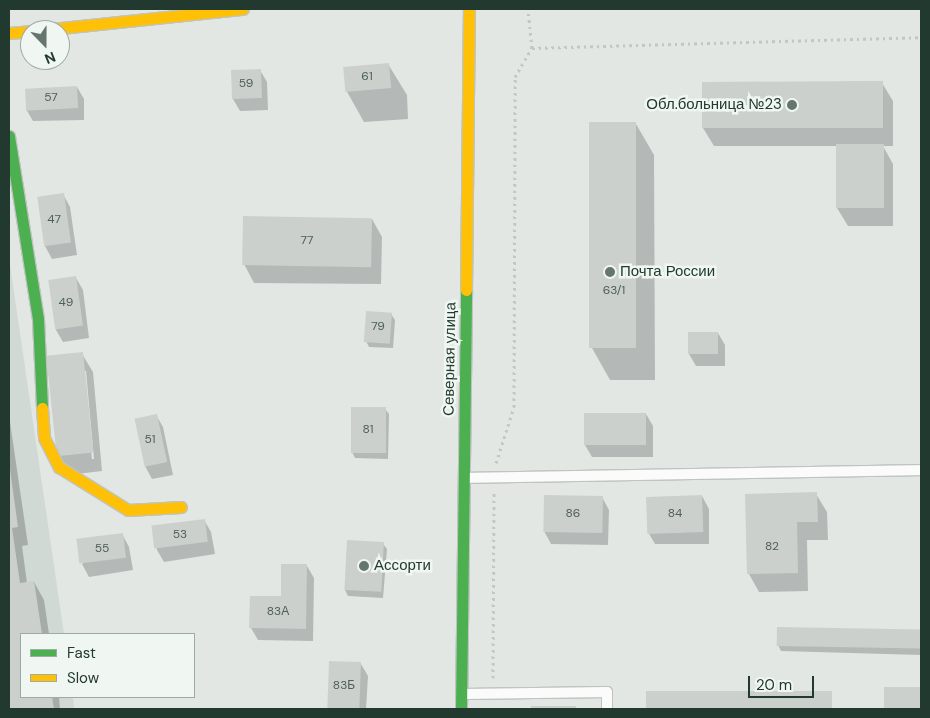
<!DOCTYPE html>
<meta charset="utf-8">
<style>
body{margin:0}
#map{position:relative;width:930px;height:718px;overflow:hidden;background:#e2e7e4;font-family:"DM Sans",sans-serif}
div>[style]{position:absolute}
.built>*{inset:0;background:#d0d9d3}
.shadow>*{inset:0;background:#0003;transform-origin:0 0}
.building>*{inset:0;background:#cbd0cd;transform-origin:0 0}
.path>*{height:3px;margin-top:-1.5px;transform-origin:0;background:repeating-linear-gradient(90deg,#c0c7c4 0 2.5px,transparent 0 6.5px)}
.roads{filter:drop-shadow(1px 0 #bfc4c1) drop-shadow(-1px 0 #bfc4c1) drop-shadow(0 1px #bfc4c1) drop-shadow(0 -1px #bfc4c1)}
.lane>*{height:10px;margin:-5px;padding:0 5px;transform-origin:5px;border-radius:5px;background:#fbfbfb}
.fast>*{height:11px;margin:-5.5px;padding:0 5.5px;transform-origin:5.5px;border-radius:5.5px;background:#4caf50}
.slow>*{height:11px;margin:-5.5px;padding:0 5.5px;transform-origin:5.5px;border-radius:5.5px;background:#ffc107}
.dots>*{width:14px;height:14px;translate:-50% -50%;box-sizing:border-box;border:2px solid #f0f7f2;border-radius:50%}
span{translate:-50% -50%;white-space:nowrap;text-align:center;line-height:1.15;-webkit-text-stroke:5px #f0f7f2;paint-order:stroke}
.number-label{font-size:12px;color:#4c6057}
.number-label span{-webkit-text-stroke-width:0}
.poi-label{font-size:15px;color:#21392f}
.right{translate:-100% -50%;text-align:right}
.left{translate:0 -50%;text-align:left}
.street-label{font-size:15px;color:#21392f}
.frame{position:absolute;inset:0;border:10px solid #21392f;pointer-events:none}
.legend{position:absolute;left:20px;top:633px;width:175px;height:65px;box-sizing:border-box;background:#f0f7f2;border:1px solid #9daba4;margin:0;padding:6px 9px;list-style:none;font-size:15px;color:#21392f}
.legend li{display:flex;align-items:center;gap:10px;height:25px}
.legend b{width:25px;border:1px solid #9daba4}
.north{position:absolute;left:20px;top:20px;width:50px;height:50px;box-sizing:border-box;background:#f0f7f2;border:1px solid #9daba4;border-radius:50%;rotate:158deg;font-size:14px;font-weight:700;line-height:20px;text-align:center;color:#21392f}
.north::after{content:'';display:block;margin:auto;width:18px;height:22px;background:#65766e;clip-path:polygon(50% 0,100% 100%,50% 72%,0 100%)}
.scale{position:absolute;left:748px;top:676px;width:66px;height:22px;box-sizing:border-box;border:2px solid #21392f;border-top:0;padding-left:6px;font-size:15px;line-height:18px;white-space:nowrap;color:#21392f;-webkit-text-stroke:4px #f0f7f2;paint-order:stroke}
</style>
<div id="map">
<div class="built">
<i style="clip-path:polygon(9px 258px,64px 634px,21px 634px,21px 697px,73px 697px,74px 709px,9px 709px)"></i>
</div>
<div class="shadow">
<i style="clip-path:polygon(388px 64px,407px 95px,408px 119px,364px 122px,346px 90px)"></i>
<i style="clip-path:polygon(260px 70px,267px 82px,268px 110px,240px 111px,233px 99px)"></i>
<i style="clip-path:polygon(703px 83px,882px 83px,893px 101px,893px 146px,883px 146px,893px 164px,893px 226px,848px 226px,837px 208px,837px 146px,714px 146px,703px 128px)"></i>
<i style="clip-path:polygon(77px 87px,84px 99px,84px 120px,33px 121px,26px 109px)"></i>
<i style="clip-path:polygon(591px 124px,636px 124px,654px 155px,655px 380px,610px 380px,592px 348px)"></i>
<i style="clip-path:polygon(63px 194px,70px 207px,77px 255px,52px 259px,45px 246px)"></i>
<i style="clip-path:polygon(372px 219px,382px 237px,381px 284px,254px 283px,244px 264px)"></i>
<i style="clip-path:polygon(76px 278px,83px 290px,89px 338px,63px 342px,56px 330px)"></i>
<i style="clip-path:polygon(391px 314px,395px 320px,393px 348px,369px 347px,366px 341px)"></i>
<i style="clip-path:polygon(718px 333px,725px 345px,725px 366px,696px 366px,689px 354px)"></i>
<i style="clip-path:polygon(evenodd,82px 354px,93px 372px,102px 471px,68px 475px,57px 457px,82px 354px,83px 371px,86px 371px,94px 459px,92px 459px,83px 371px)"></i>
<i style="clip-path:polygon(385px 409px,389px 414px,388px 459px,355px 458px,352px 452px)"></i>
<i style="clip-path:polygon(646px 414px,653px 426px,653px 457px,592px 457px,585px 445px)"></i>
<i style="clip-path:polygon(9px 415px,28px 545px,22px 546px,27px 583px,34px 582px,44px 600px,49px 634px,21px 634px,21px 697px,59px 697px,60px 709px,9px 709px)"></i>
<i style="clip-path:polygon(156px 415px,163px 427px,173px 475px,152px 479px,145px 466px)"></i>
<i style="clip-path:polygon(816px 494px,827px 512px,828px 540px,807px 540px,808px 591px,759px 592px,749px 574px)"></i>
<i style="clip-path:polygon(702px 496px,709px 509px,709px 544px,655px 544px,648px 532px)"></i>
<i style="clip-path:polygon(602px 497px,609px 510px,608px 545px,551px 544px,544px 531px)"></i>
<i style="clip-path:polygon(204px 520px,211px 532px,215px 554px,164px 562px,157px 550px,153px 528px)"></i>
<i style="clip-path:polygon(122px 534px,129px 547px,133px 570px,89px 577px,82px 564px)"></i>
<i style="clip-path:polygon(383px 544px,387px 549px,383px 598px,348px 596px,345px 590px)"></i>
<i style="clip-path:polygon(307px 566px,314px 578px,313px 641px,258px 640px,251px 628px,282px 598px)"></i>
<i style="clip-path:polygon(778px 628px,921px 632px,921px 655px,781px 651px,778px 645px)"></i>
<i style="clip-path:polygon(330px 662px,361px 664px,368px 676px,366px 709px,328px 709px)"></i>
<i style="left:885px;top:688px;width:36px;height:21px"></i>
<i style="left:648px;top:692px;width:183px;height:17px"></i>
</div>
<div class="building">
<i style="left:389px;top:63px;width:25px;height:46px;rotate:85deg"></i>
<i style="left:261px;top:69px;width:29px;height:30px;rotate:88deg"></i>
<i style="clip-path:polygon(865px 81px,883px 81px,883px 128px,702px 128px,702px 82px)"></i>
<i style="left:77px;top:86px;width:22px;height:52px;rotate:87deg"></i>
<i style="left:636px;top:122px;width:226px;height:47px;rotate:90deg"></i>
<i style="left:836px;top:144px;width:48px;height:64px"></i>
<i style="left:64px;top:193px;width:50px;height:27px;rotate:82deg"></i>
<i style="left:243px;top:216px;width:129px;height:49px;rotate:1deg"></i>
<i style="left:76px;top:276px;width:50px;height:28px;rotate:82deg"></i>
<i style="left:366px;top:311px;width:26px;height:31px;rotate:4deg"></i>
<i style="left:688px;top:332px;width:30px;height:22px"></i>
<i style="left:83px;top:352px;width:101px;height:37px;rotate:84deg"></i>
<i style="left:351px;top:407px;width:35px;height:46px"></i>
<i style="left:584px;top:413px;width:62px;height:32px"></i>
<i style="left:157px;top:414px;width:49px;height:23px;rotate:78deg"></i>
<i style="clip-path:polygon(10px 469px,18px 527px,12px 528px,20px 583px,34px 581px,42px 634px,21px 634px,21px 697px,52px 697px,54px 709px,9px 709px)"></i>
<i style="clip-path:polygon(817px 492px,818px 522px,797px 522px,798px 573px,747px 574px,745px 494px)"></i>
<i style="left:544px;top:495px;width:59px;height:37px;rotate:1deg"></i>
<i style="left:702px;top:495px;width:37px;height:56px;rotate:88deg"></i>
<i style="left:205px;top:519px;width:23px;height:54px;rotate:83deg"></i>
<i style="left:123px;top:533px;width:25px;height:47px;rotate:83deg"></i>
<i style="left:347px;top:540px;width:37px;height:50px;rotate:3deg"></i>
<i style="clip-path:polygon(281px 564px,307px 564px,306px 629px,249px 628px,250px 596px,281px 596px)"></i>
<i style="left:777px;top:627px;width:144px;height:19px;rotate:1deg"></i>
<i style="left:329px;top:661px;width:32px;height:48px;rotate:2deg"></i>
<i style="left:884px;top:687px;width:37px;height:22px"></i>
<i style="left:646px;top:691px;width:186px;height:18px"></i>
<i style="left:531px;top:706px;width:45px;height:3px"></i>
</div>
<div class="path">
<i style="left:532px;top:48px;width:389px;rotate:-1.6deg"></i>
<i style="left:496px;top:463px;width:59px;rotate:-72.2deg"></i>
<i style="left:514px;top:407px;width:330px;rotate:-89.8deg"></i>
<i style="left:515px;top:77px;width:34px;rotate:-60deg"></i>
<i style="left:532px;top:48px;width:39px;rotate:-96deg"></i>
<i style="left:493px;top:678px;width:186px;rotate:-89.7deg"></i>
</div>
<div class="roads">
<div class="lane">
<i style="left:465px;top:478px;width:456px;rotate:-1deg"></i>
<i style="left:463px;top:694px;width:144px;rotate:-0.8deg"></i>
<i style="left:607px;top:692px;width:17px;rotate:90deg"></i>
</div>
<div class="fast">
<i style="left:9px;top:136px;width:185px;rotate:81deg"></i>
<i style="left:38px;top:319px;width:89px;rotate:87.4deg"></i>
<i style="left:461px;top:709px;width:419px;rotate:-89.3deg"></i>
</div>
<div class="slow">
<i style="left:42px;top:30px;width:202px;rotate:-6deg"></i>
<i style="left:9px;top:33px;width:21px;rotate:-5deg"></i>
<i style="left:466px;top:290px;width:281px;rotate:-89.4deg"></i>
<i style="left:42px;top:408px;width:30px;rotate:86deg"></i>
<i style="left:44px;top:438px;width:33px;rotate:63deg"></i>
<i style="left:59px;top:467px;width:81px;rotate:31.9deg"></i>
<i style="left:128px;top:510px;width:53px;rotate:-3.2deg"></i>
</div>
</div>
<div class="dots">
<i style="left:792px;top:105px;background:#65766e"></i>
<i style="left:610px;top:272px;background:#65766e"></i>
<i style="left:364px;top:566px;background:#65766e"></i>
</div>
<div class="number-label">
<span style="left:367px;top:77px">61</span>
<span style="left:246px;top:84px">59</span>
<span style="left:51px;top:98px">57</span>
<span style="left:54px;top:220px">47</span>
<span style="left:307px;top:241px">77</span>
<span style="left:614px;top:291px">63/1</span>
<span style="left:66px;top:303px">49</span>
<span style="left:378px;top:327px">79</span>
<span style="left:368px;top:430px">81</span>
<span style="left:150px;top:440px">51</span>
<span style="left:573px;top:514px">86</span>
<span style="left:675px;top:514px">84</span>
<span style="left:180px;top:535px">53</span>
<span style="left:772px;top:547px">82</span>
<span style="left:102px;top:549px">55</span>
<span style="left:278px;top:612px">83А</span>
<span style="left:344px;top:686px">83Б</span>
</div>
<div class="poi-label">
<span class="right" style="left:782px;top:105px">Обл.больница №23</span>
<span class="left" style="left:620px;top:272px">Почта России</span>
<span class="left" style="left:374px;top:566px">Ассорти</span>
</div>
<div class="street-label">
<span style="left:450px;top:359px;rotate:-89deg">Северная улица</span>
</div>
<div class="frame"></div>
<ul class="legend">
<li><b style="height:6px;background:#4caf50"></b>Fast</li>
<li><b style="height:6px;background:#ffc107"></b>Slow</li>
</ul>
<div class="north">N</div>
<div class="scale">20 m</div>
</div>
